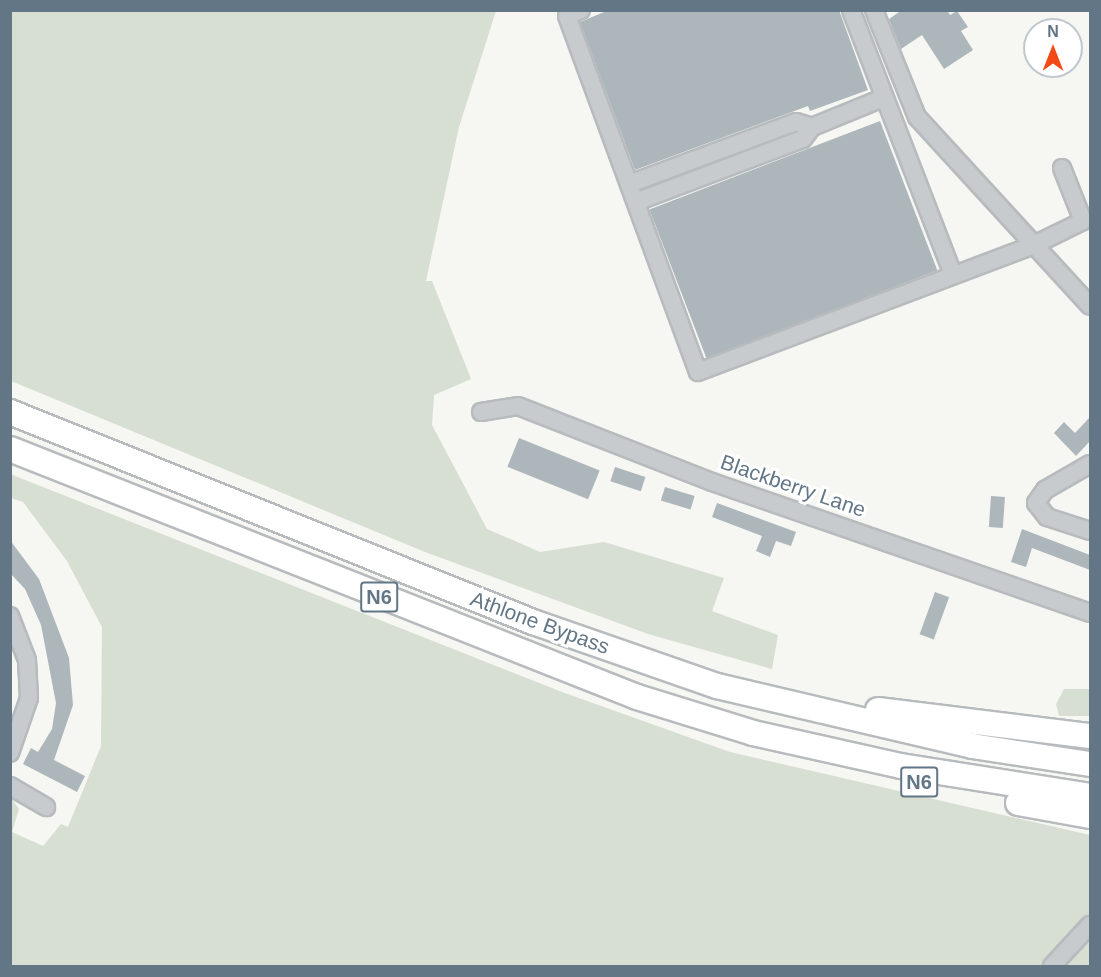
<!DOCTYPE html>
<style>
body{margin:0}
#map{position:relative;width:1101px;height:977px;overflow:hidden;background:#f6f6f2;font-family:Arial,sans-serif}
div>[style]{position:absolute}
.green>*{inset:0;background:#d7ded2}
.building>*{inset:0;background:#adb6bb;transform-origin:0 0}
.roads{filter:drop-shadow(2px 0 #b7bbbe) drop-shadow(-2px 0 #b7bbbe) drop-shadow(0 2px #b7bbbe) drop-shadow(0 -2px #b7bbbe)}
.minor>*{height:16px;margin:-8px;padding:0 8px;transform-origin:8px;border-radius:8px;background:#c8cbce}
.highway>*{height:24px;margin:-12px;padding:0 12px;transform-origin:12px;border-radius:12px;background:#fff}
span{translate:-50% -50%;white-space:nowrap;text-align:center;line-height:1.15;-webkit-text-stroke:6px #fff;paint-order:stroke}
.shield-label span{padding:2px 4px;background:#fff;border:2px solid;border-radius:4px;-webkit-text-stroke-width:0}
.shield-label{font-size:20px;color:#627686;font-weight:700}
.street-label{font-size:21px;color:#627686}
.frame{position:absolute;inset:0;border:12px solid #627686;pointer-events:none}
.north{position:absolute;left:1023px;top:18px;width:60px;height:60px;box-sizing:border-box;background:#fff;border:2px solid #c0c8cf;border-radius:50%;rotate:0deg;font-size:16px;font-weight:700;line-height:24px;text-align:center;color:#627686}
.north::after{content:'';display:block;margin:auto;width:21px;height:27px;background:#f24a16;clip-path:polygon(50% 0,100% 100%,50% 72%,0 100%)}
</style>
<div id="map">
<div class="green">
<i style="clip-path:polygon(10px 11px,496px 11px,459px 127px,426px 281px,432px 281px,471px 379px,434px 395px,432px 425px,487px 529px,540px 552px,604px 542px,724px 578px,712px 611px,778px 635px,772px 669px,648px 634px,425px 552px,11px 381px)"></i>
<i style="clip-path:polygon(10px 474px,562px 692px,730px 752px,1090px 835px,1090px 919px,1041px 966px,11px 966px,11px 798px,19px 809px,12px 832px,43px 846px,61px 824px,68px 827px,101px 746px,102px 627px,67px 561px,23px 502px,11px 498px)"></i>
<i style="clip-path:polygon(1064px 689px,1090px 689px,1090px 716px,1059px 716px,1056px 704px)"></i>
<i style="clip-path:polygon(1090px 932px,1090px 966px,1063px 966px,1077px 949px)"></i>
</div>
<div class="building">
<i style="clip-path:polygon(609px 10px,839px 10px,868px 90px,810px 111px,808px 106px,635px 170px,580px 22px)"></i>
<i style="clip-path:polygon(902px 10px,947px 10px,950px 15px,957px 11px,968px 27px,961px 31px,973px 50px,944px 69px,922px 35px,901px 49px,889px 19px)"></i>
<i style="left:880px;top:121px;width:160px;height:247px;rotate:69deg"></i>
<i style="clip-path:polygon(1090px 417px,1090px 441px,1076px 456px,1054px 433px,1064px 422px,1075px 433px)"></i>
<i style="left:519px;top:438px;width:87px;height:31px;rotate:22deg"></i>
<i style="left:615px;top:467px;width:32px;height:15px;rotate:18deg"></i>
<i style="left:665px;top:487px;width:31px;height:14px;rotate:17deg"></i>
<i style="left:991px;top:496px;width:14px;height:31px;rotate:4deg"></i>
<i style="clip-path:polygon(717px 503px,796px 532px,791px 546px,776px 541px,770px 557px,756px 551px,762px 536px,712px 517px)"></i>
<i style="clip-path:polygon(1022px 529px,1090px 555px,1090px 570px,1032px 548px,1026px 567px,1011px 562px)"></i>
<i style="clip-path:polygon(10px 540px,39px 579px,69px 658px,73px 705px,54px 760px,85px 776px,77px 792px,23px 764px,31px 748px,38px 752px,52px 729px,56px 703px,41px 625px,25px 589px,10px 573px)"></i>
<i style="left:935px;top:592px;width:15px;height:45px;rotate:20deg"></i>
</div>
<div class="roads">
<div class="minor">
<i style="left:581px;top:10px;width:15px;rotate:157deg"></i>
<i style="left:567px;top:16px;width:379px;rotate:69.8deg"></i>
<i style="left:698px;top:372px;width:361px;rotate:-20.7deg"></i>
<i style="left:1036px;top:244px;width:52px;rotate:-26.1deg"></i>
<i style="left:1083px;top:221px;width:57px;rotate:-111.6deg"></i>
<i style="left:851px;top:10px;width:283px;rotate:68.9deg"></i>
<i style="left:874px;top:10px;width:115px;rotate:68.1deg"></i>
<i style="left:917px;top:117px;width:256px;rotate:47.5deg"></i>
<i style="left:629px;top:184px;width:178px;rotate:-20.4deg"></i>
<i style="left:796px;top:122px;width:17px;rotate:17deg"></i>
<i style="left:812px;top:127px;width:77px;rotate:-22.2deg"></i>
<i style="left:636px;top:202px;width:178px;rotate:-20.7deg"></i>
<i style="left:803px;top:139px;width:15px;rotate:-53deg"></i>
<i style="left:481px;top:412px;width:37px;rotate:-9deg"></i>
<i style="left:518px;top:406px;width:208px;rotate:21.4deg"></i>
<i style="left:712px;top:482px;width:400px;rotate:19.1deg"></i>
<i style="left:1090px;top:464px;width:52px;rotate:150deg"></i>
<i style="left:1045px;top:490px;width:16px;rotate:125deg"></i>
<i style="left:1036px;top:503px;width:18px;rotate:52deg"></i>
<i style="left:1047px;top:517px;width:45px;rotate:18deg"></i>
<i style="left:10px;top:616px;width:47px;rotate:68.9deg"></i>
<i style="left:27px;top:660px;width:38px;rotate:87deg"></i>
<i style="left:29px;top:698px;width:58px;rotate:109.1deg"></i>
<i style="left:10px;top:786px;width:42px;rotate:30.3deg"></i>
<i style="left:1052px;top:966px;width:56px;rotate:-47.2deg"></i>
</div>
<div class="highway">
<i style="left:10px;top:412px;width:564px;rotate:21.88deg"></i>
<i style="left:533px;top:622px;width:195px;rotate:19.2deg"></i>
<i style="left:717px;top:686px;width:262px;rotate:13.2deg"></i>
<i style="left:972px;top:746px;width:119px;rotate:8.7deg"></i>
<i style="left:10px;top:449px;width:674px;rotate:21.58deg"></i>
<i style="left:637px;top:697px;width:121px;rotate:17.2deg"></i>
<i style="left:753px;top:733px;width:152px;rotate:12.6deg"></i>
<i style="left:901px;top:766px;width:191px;rotate:9deg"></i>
<i style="left:878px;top:710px;width:214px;rotate:7deg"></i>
<i style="left:1018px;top:803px;width:73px;rotate:10.2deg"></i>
</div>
</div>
<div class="shield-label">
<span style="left:379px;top:597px">N6</span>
<span style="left:919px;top:782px">N6</span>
</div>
<div class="street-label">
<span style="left:793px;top:486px;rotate:19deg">Blackberry Lane</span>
<span style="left:540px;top:623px;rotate:20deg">Athlone Bypass</span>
</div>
<div class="frame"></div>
<div class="north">N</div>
</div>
